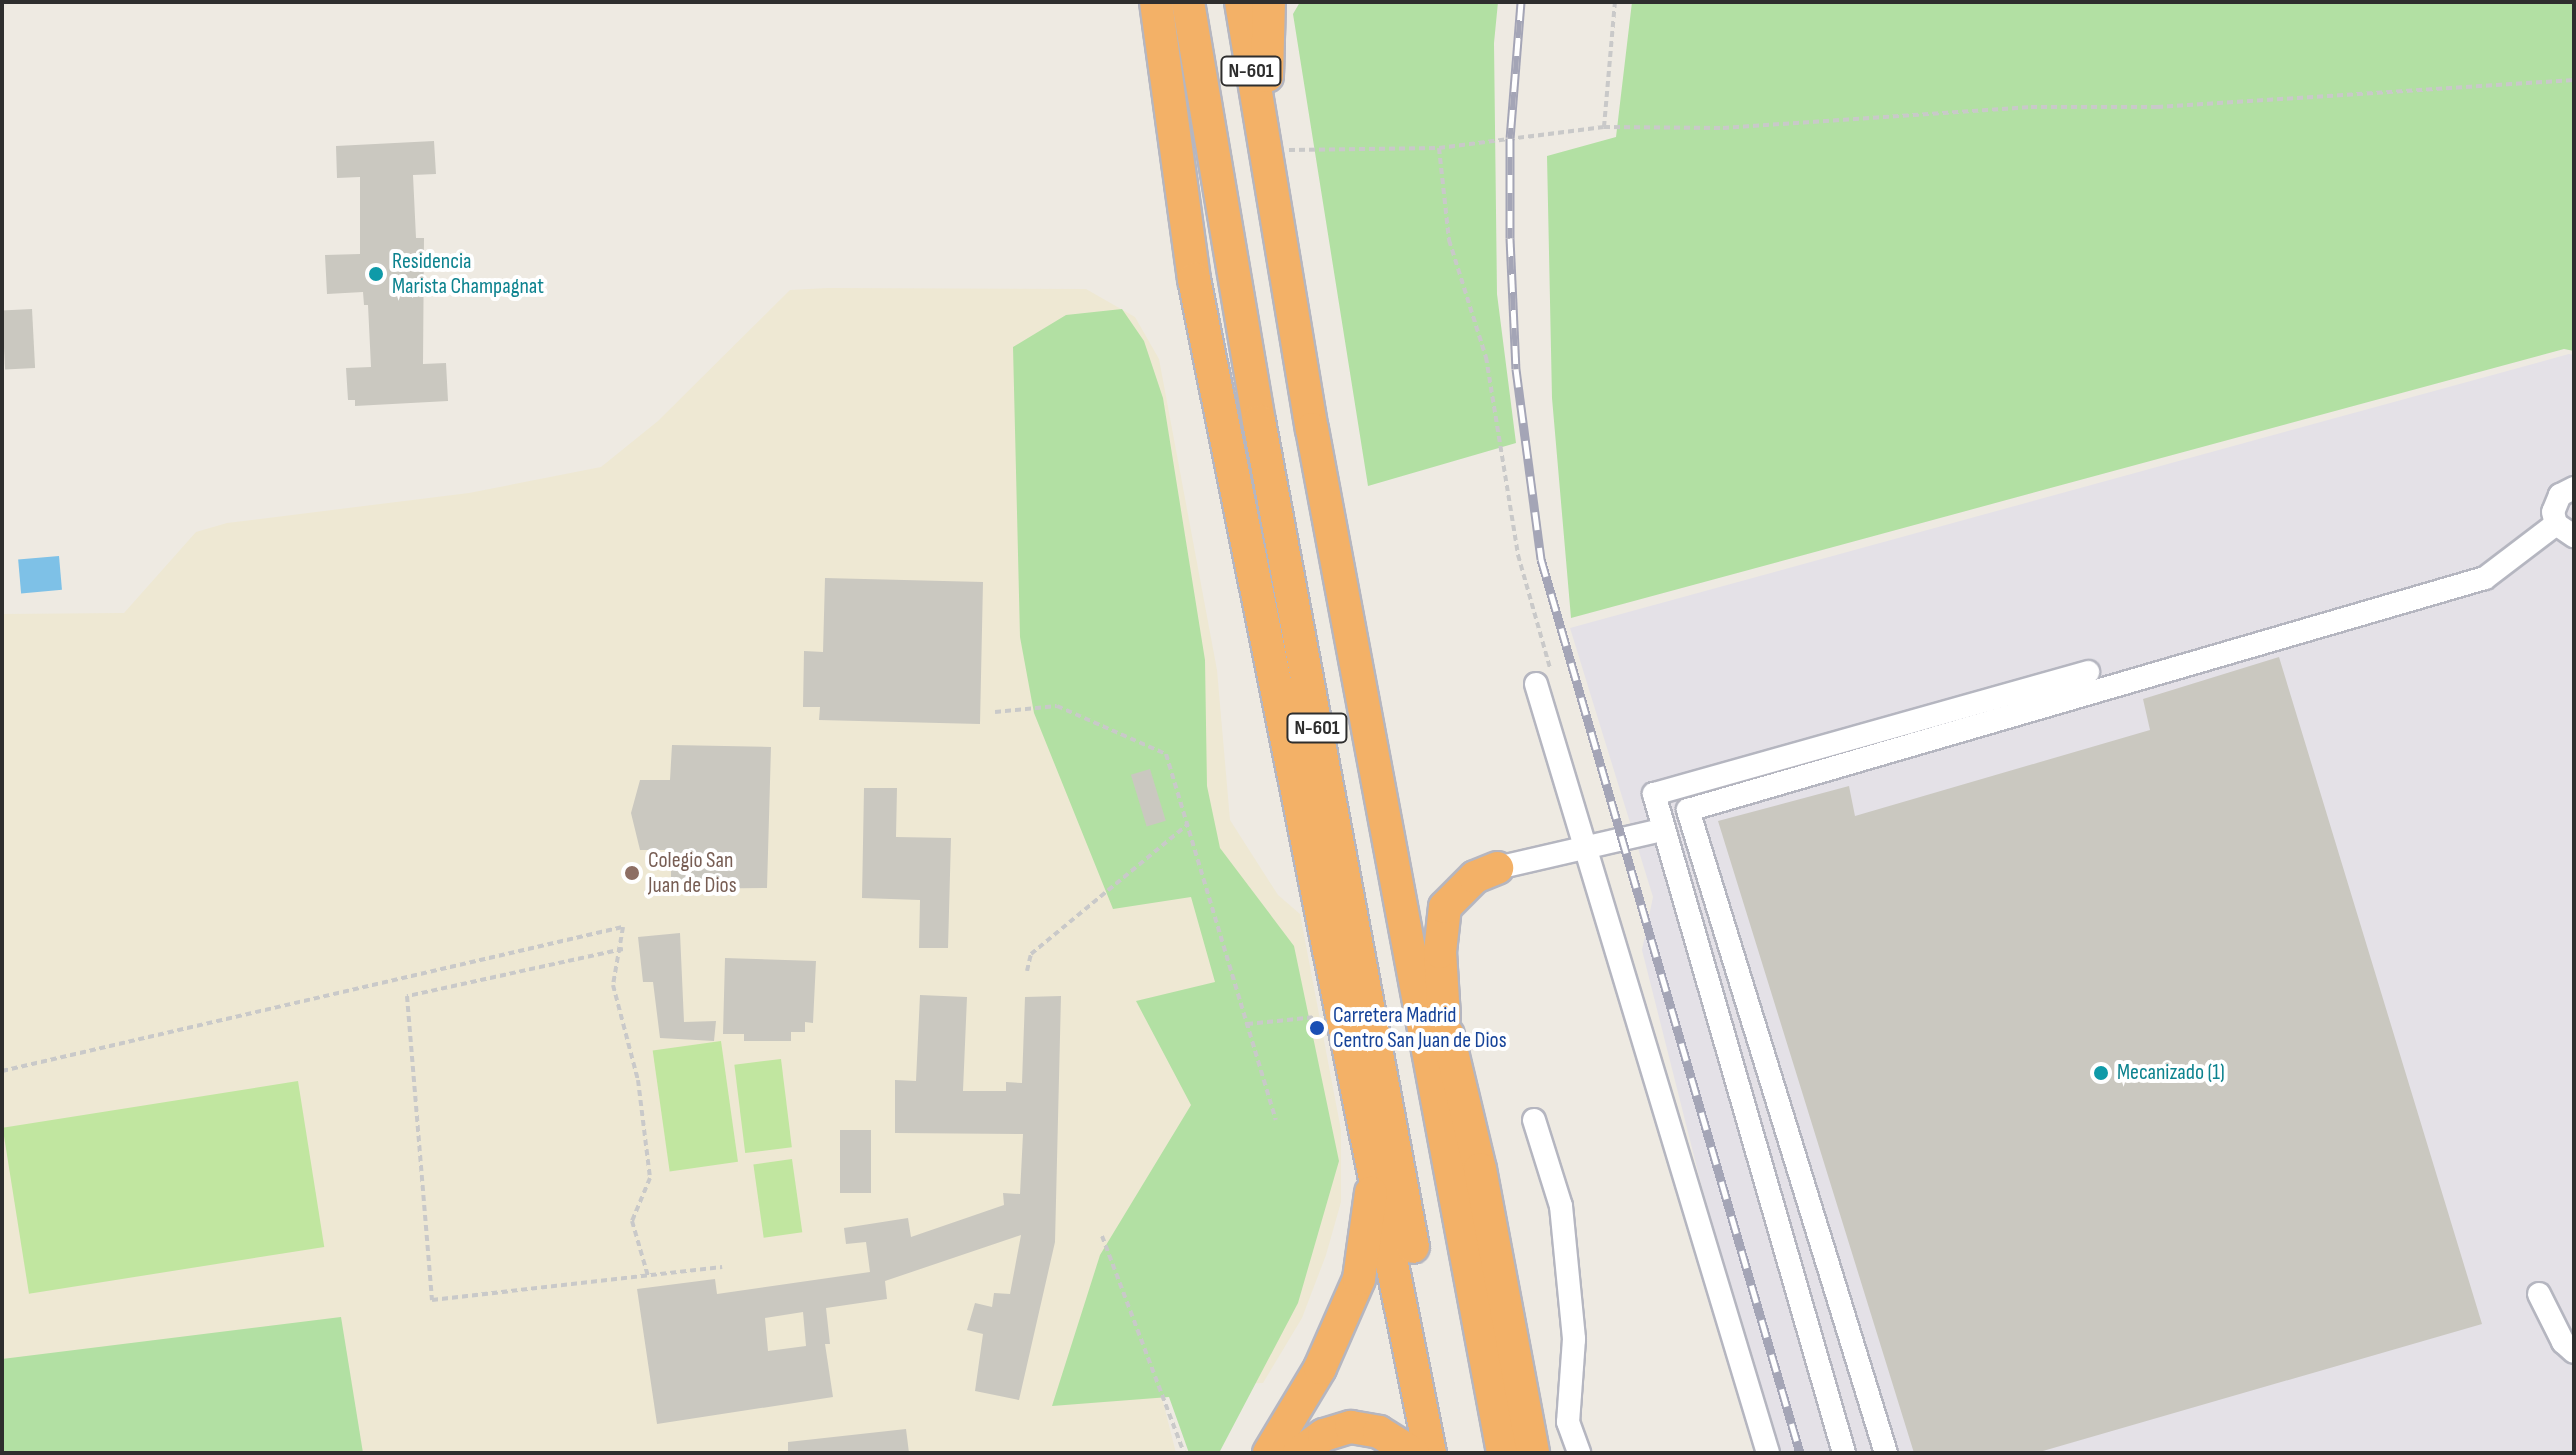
<!DOCTYPE html>
<style>
body{margin:0}
#map{position:relative;width:2576px;height:1455px;overflow:hidden;background:#eeeae2;font-family:"Sofia Sans Condensed",sans-serif}
div>[style]{position:absolute}
.industrial>*{inset:0;background:#e4e1e7}
.education>*{inset:0;background:#eee8d3}
.green>*{inset:0;background:#b2e0a3}
.pitch>*{inset:0;background:#c1e6a0;transform-origin:0 0}
.water>*{inset:0;background:#7ec1e7;transform-origin:0 0}
.building>*{inset:0;background:#cac8c0;transform-origin:0 0}
.path>*{height:4px;margin-top:-2px;transform-origin:0;background:repeating-linear-gradient(90deg,#c9c9c9 0 6px,transparent 0 10px)}
.roads{filter:drop-shadow(2px 0 #b5b6c0) drop-shadow(-2px 0 #b5b6c0) drop-shadow(0 2px #b5b6c0) drop-shadow(0 -2px #b5b6c0)}
.minor>*{height:22px;margin:-11px;padding:0 11px;transform-origin:11px;border-radius:11px;background:#fff}
.highway>*{height:32px;margin:-16px;padding:0 16px;transform-origin:16px;border-radius:16px;background:#f3b167}
.rail>*{height:9px;margin-top:-4.5px;transform-origin:0;background:repeating-linear-gradient(90deg,#fff 0 18px,#a4a5b6 0 36px);box-sizing:border-box;border-block:2px solid #a4a5b6}
.dots>*{width:22px;height:22px;translate:-50% -50%;box-sizing:border-box;border:4px solid #fff;border-radius:50%}
span{translate:-50% -50%;white-space:nowrap;text-align:center;line-height:1.15;-webkit-text-stroke:8px #fff;paint-order:stroke}
.shield-label span{padding:2px 6px;background:#fff;border:2px solid;border-radius:6px;-webkit-text-stroke-width:0}
.shield-label{font-size:20px;color:#2e2e2e;font-weight:700}
.culture-label{font-size:22px;color:#0d838f}
.left{translate:0 -50%;text-align:left}
.education-label{font-size:22px;color:#785e54}
.transit-label{font-size:22px;color:#164399}
.frame{position:absolute;inset:0;border:4px solid #2e2e2e;pointer-events:none}
</style>
<div id="map">
<div class="industrial">
<i style="clip-path:polygon(2569px 354px,2574px 355px,2574px 1453px,1769px 1453px,1642px 950px,1653px 897px,1570px 628px)"></i>
</div>
<div class="education">
<i style="clip-path:polygon(828px 288px,1086px 289px,1135px 317px,1159px 359px,1217px 670px,1230px 820px,1278px 895px,1300px 914px,1341px 1130px,1341px 1202px,1326px 1255px,1302px 1318px,1263px 1383px,1159px 1386px,1176px 1453px,2px 1453px,2px 614px,124px 613px,196px 532px,227px 523px,469px 493px,601px 467px,658px 421px,790px 290px)"></i>
</div>
<div class="green">
<i style="clip-path:polygon(1300px 2px,1498px 2px,1494px 43px,1497px 294px,1516px 443px,1368px 486px,1293px 14px)"></i>
<i style="clip-path:polygon(1632px 2px,2574px 2px,2574px 351px,2564px 349px,1571px 618px,1552px 398px,1547px 156px,1616px 137px)"></i>
<i style="clip-path:polygon(1122px 309px,1144px 341px,1163px 398px,1205px 660px,1207px 786px,1220px 848px,1294px 946px,1339px 1161px,1298px 1303px,1219px 1453px,1189px 1453px,1169px 1397px,1052px 1406px,1100px 1255px,1191px 1105px,1136px 1001px,1215px 982px,1191px 897px,1113px 909px,1034px 713px,1020px 637px,1013px 347px,1066px 315px)"></i>
<i style="clip-path:polygon(341px 1317px,363px 1453px,2px 1453px,2px 1359px)"></i>
</div>
<div class="pitch">
<i style="left:721px;top:1041px;width:122px;height:69px;rotate:82deg"></i>
<i style="left:781px;top:1059px;width:89px;height:47px;rotate:83deg"></i>
<i style="left:298px;top:1081px;width:168px;height:299px;rotate:81deg"></i>
<i style="left:792px;top:1159px;width:74px;height:39px;rotate:82deg"></i>
</div>
<div class="water">
<i style="left:59px;top:556px;width:34px;height:41px;rotate:85deg"></i>
</div>
<div class="building">
<i style="clip-path:polygon(434px 141px,436px 174px,413px 175px,416px 238px,424px 238px,423px 364px,446px 363px,448px 401px,355px 406px,355px 400px,348px 400px,346px 368px,371px 367px,368px 305px,364px 305px,363px 292px,327px 294px,325px 255px,360px 254px,360px 177px,337px 178px,336px 146px)"></i>
<i style="left:32px;top:309px;width:59px;height:30px;rotate:87deg"></i>
<i style="clip-path:polygon(825px 578px,983px 582px,980px 724px,819px 720px,820px 707px,803px 707px,804px 651px,823px 652px)"></i>
<i style="clip-path:polygon(2279px 657px,2482px 1324px,2036px 1453px,1914px 1453px,1718px 821px,1849px 786px,1855px 816px,2150px 730px,2143px 699px)"></i>
<i style="clip-path:polygon(672px 745px,771px 747px,767px 888px,671px 889px,671px 850px,640px 850px,631px 813px,640px 780px,670px 780px)"></i>
<i style="left:1150px;top:769px;width:54px;height:20px;rotate:73deg"></i>
<i style="clip-path:polygon(864px 788px,897px 788px,896px 837px,951px 838px,948px 948px,919px 948px,920px 900px,862px 898px)"></i>
<i style="clip-path:polygon(680px 933px,684px 1022px,716px 1021px,714px 1041px,660px 1038px,653px 982px,643px 982px,638px 937px)"></i>
<i style="clip-path:polygon(725px 958px,816px 961px,813px 1023px,805px 1022px,805px 1032px,791px 1032px,791px 1041px,744px 1041px,744px 1034px,723px 1034px)"></i>
<i style="clip-path:polygon(evenodd,920px 995px,967px 997px,963px 1091px,1006px 1091px,1006px 1082px,1022px 1083px,1025px 997px,1061px 996px,1055px 1242px,1019px 1400px,975px 1391px,983px 1334px,967px 1330px,975px 1303px,992px 1307px,994px 1293px,1010px 1294px,1021px 1235px,885px 1281px,887px 1299px,826px 1308px,830px 1344px,825px 1344px,833px 1397px,657px 1424px,637px 1289px,715px 1279px,717px 1294px,870px 1272px,866px 1242px,846px 1244px,844px 1228px,908px 1218px,911px 1237px,1004px 1205px,1003px 1193px,1020px 1194px,1023px 1134px,895px 1133px,895px 1080px,916px 1081px,920px 995px,803px 1312px,806px 1346px,768px 1351px,765px 1318px,803px 1312px)"></i>
<i style="left:840px;top:1130px;width:31px;height:63px"></i>
<i style="clip-path:polygon(906px 1429px,909px 1453px,788px 1453px,788px 1442px)"></i>
</div>
<div class="path">
<i style="left:1604px;top:127px;width:125px;rotate:-85deg"></i>
<i style="left:1439px;top:148px;width:93px;rotate:83.8deg"></i>
<i style="left:1449px;top:240px;width:123px;rotate:72.5deg"></i>
<i style="left:1486px;top:357px;width:201px;rotate:80.8deg"></i>
<i style="left:1518px;top:555px;width:117px;rotate:74.2deg"></i>
<i style="left:1289px;top:150px;width:150px;rotate:-0.8deg"></i>
<i style="left:1439px;top:148px;width:166px;rotate:-7.3deg"></i>
<i style="left:1604px;top:127px;width:119px;rotate:0.5deg"></i>
<i style="left:1723px;top:128px;width:309px;rotate:-3.9deg"></i>
<i style="left:2031px;top:107px;width:126px"></i>
<i style="left:2157px;top:107px;width:418px;rotate:-3.7deg"></i>
<i style="left:995px;top:712px;width:62px;rotate:-5.5deg"></i>
<i style="left:1057px;top:706px;width:119px;rotate:23.8deg"></i>
<i style="left:1166px;top:754px;width:382px;rotate:73.3deg"></i>
<i style="left:623px;top:949px;width:221px;rotate:167.7deg"></i>
<i style="left:407px;top:996px;width:305px;rotate:85.3deg"></i>
<i style="left:432px;top:1300px;width:292px;rotate:-6.5deg"></i>
<i style="left:1027px;top:971px;width:17px;rotate:-77deg"></i>
<i style="left:1031px;top:954px;width:202px;rotate:-39.6deg"></i>
<i style="left:1247px;top:1024px;width:69px;rotate:-5.8deg"></i>
<i style="left:2px;top:1071px;width:637px;rotate:-13.06deg"></i>
<i style="left:623px;top:927px;width:59px;rotate:99.8deg"></i>
<i style="left:613px;top:985px;width:98px;rotate:75.3deg"></i>
<i style="left:638px;top:1080px;width:99px;rotate:83deg"></i>
<i style="left:650px;top:1178px;width:47px;rotate:112.7deg"></i>
<i style="left:632px;top:1221px;width:57px;rotate:73.8deg"></i>
<i style="left:1102px;top:1236px;width:232px;rotate:69.3deg"></i>
</div>
<div class="roads">
<div class="minor">
<i style="left:2574px;top:488px;width:16px;rotate:153deg"></i>
<i style="left:2560px;top:495px;width:18px;rotate:112deg"></i>
<i style="left:2553px;top:512px;width:12px;rotate:76deg"></i>
<i style="left:2556px;top:524px;width:22px;rotate:34deg"></i>
<i style="left:1536px;top:684px;width:803px;rotate:73.21deg"></i>
<i style="left:1497px;top:868px;width:169px;rotate:-13deg"></i>
<i style="left:1534px;top:1120px;width:90px;rotate:72.6deg"></i>
<i style="left:1561px;top:1206px;width:134px;rotate:84.4deg"></i>
<i style="left:1574px;top:1339px;width:83px;rotate:94.1deg"></i>
<i style="left:1568px;top:1422px;width:33px;rotate:70deg"></i>
<i style="left:2539px;top:1294px;width:54px;rotate:63.4deg"></i>
<i style="left:2563px;top:1342px;width:15px;rotate:42deg"></i>
<i style="left:1844px;top:1453px;width:686px;rotate:-106.08deg"></i>
<i style="left:1654px;top:794px;width:451px;rotate:-15.7deg"></i>
<i style="left:1886px;top:1453px;width:673px;rotate:-107.12deg"></i>
<i style="left:1688px;top:810px;width:830px;rotate:-16.23deg"></i>
<i style="left:2485px;top:578px;width:89px;rotate:-37.3deg"></i>
</div>
<div class="highway">
<i style="left:1156px;top:2px;width:280px;rotate:82.2deg"></i>
<i style="left:1194px;top:279px;width:1197px;rotate:78.63deg"></i>
<i style="left:1188px;top:2px;width:425px;rotate:80.4deg"></i>
<i style="left:1259px;top:421px;width:840px;rotate:79.44deg"></i>
<i style="left:1241px;top:2px;width:433px;rotate:80.6deg"></i>
<i style="left:1312px;top:429px;width:1042px;rotate:79.43deg"></i>
<i style="left:1267px;top:76px;width:74px;rotate:-88.5deg"></i>
<i style="left:1444px;top:1017px;width:65px;rotate:-93.5deg"></i>
<i style="left:1440px;top:952px;width:45px;rotate:-83.7deg"></i>
<i style="left:1445px;top:907px;width:42px;rotate:-45deg"></i>
<i style="left:1475px;top:877px;width:24px;rotate:-22deg"></i>
<i style="left:1448px;top:1035px;width:138px;rotate:76.6deg"></i>
<i style="left:1480px;top:1169px;width:289px;rotate:79.4deg"></i>
<i style="left:1269px;top:1453px;width:99px;rotate:-59deg"></i>
<i style="left:1320px;top:1368px;width:97px;rotate:-66.3deg"></i>
<i style="left:1359px;top:1279px;width:87px;rotate:-82.1deg"></i>
<i style="left:1299px;top:1453px;width:31px;rotate:-36deg"></i>
<i style="left:1324px;top:1435px;width:28px;rotate:-17deg"></i>
<i style="left:1351px;top:1427px;width:28px;rotate:10deg"></i>
<i style="left:1379px;top:1432px;width:40px;rotate:32deg"></i>
</div>
</div>
<div class="rail">
<i style="left:1521px;top:2px;width:136px;rotate:94.6deg"></i>
<i style="left:1510px;top:138px;width:100px;rotate:90deg"></i>
<i style="left:1510px;top:238px;width:131px;rotate:87.4deg"></i>
<i style="left:1516px;top:369px;width:192px;rotate:82.5deg"></i>
<i style="left:1541px;top:559px;width:931px;rotate:73.84deg"></i>
</div>
<div class="dots">
<i style="left:376px;top:274px;background:#0f9aa8"></i>
<i style="left:632px;top:873px;background:#8d6e63"></i>
<i style="left:1317px;top:1028px;background:#1a4fb4"></i>
<i style="left:2101px;top:1073px;background:#0f9aa8"></i>
</div>
<div class="shield-label">
<span style="left:1251px;top:71px">N-601</span>
<span style="left:1317px;top:728px">N-601</span>
</div>
<div class="culture-label">
<span class="left" style="left:392px;top:274px">Residencia<br>Marista Champagnat</span>
<span class="left" style="left:2117px;top:1073px">Mecanizado (1)</span>
</div>
<div class="education-label">
<span class="left" style="left:648px;top:873px">Colegio San<br>Juan de Dios</span>
</div>
<div class="transit-label">
<span class="left" style="left:1333px;top:1028px">Carretera Madrid<br>Centro San Juan de Dios</span>
</div>
<div class="frame"></div>
</div>
